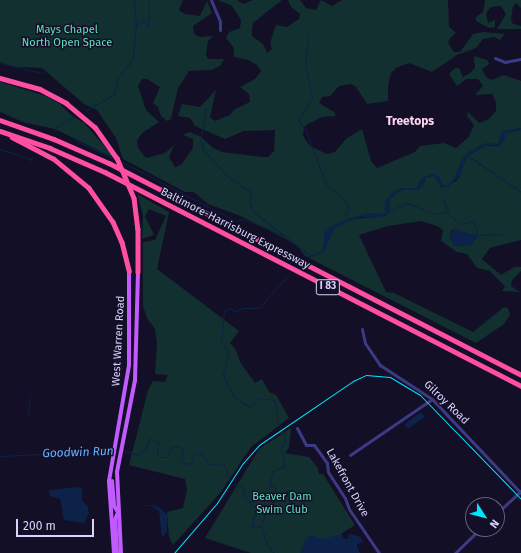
<!DOCTYPE html>
<style>
body{margin:0}
#map{position:relative;width:521px;height:553px;overflow:hidden;background:#130f26;font-family:"Fira Sans",sans-serif}
div>[style]{position:absolute}
.green>*{inset:0;background:#12302f}
.water>*{inset:0;background:#0c2248}
.stream>*{height:1px;margin:-0.5px;padding:0 0.5px;transform-origin:0.5px;border-radius:0.5px;background:#0c2248}
.minor>*{height:3px;margin:-1.5px;padding:0 1.5px;transform-origin:1.5px;border-radius:1.5px;background:#3d3a85}
.major>*{height:4px;margin:-2px;padding:0 2px;transform-origin:2px;border-radius:2px;background:#c25bff}
.highway>*{height:4.5px;margin:-2.25px;padding:0 2.25px;transform-origin:2.25px;border-radius:2.25px;background:#ff4fa3}
.tram>*{height:1px;margin:-0.5px;padding:0 0.5px;transform-origin:0.5px;border-radius:0.5px;background:#00e5ff}
.highway-bridge>*{height:4.5px;margin:-2.25px;padding:0 2.25px;transform-origin:2.25px;border-radius:2.25px;background:#ff4fa3}
span{translate:-50% -50%;white-space:nowrap;text-align:center;line-height:1.15;-webkit-text-stroke:3px #130f26;paint-order:stroke}
.shield-label span{padding:1px 3px;background:#130f26;border:1px solid;border-radius:3px;-webkit-text-stroke-width:0}
.shield-label{font-size:10px;color:#d9d4ff;font-weight:700}
.park-label{font-size:11px;color:#5fe0c0}
.street-label{font-size:11px;color:#d9d4ff}
.neighbourhood-label{font-size:12px;color:#ffd6f0;font-weight:700}
.water-label{font-size:12px;color:#62b6ff;font-style:italic}
.north{position:absolute;left:465px;top:497px;width:40px;height:40px;box-sizing:border-box;background:#130f26;border:1px solid #625e7d;border-radius:50%;rotate:126deg;font-size:11px;font-weight:700;line-height:16px;text-align:center;color:#d9d4ff}
.north::after{content:'';display:block;margin:auto;width:14px;height:18px;background:#00e5ff;clip-path:polygon(50% 0,100% 100%,50% 72%,0 100%)}
.scale{position:absolute;left:16px;top:519px;width:78px;height:18px;box-sizing:border-box;border:2px solid #d9d4ff;border-top:0;padding-left:5px;font-size:12px;line-height:14px;white-space:nowrap;color:#d9d4ff;-webkit-text-stroke:3px #130f26;paint-order:stroke}
</style>
<div id="map">
<div class="green">
<i style="clip-path:polygon(evenodd,0 0,183px 0,179px 10px,185px 14px,200px 16px,207px 1px,212px 13px,193px 26px,194px 34px,200px 37px,213px 36px,208px 41px,206px 55px,208px 59px,224px 59px,220px 66px,211px 70px,189px 71px,178px 88px,171px 119px,167px 121px,161px 116px,158px 107px,153px 103px,160px 87px,147px 79px,142px 79px,138px 86px,146px 110px,159px 122px,142px 133px,137px 141px,138px 148px,146px 158px,165px 153px,174px 145px,169px 157px,175px 167px,181px 165px,193px 148px,193px 139px,183px 135px,189px 132px,200px 136px,213px 148px,222px 152px,262px 157px,268px 157px,274px 151px,275px 130px,244px 131px,225px 139px,195px 126px,190px 118px,178px 116px,182px 104px,200px 107px,216px 90px,210px 117px,215px 121px,230px 115px,235px 109px,250px 102px,249px 94px,240px 87px,255px 79px,261px 71px,257px 65px,248px 60px,234px 57px,234px 48px,226px 38px,229px 32px,240px 28px,241px 20px,232px 6px,218px 0,237px 0,243px 4px,253px 0,282px 0,253px 23px,252px 28px,252px 36px,263px 44px,267px 53px,272px 49px,270px 43px,276px 25px,287px 27px,299px 19px,300px 14px,291px 7px,288px 0,300px 0,306px 8px,316px 10px,321px 0,332px 6px,342px 0,448px 0,449px 27px,456px 33px,451px 37px,448px 43px,454px 52px,460px 52px,473px 34px,483px 32px,505px 34px,500px 40px,494px 37px,483px 39px,476px 48px,457px 55px,432px 72px,409px 63px,396px 68px,391px 73px,388px 86px,388px 101px,367px 104px,356px 87px,351px 84px,339px 86px,330px 96px,322px 97px,319px 103px,334px 112px,336px 116px,322px 117px,308px 124px,304px 127px,303px 136px,310px 146px,327px 154px,335px 152px,346px 139px,362px 129px,371px 161px,377px 168px,415px 152px,420px 146px,444px 143px,456px 148px,469px 137px,474px 125px,467px 116px,468px 112px,479px 123px,489px 119px,496px 111px,496px 102px,492px 94px,475px 95px,483px 86px,478px 79px,466px 79px,457px 86px,449px 74px,455px 68px,459px 68px,463px 77px,470px 73px,475px 68px,474px 56px,487px 60px,489px 64px,482px 69px,486px 77px,492px 80px,504px 75px,521px 81px,521px 128px,502px 132px,498px 144px,483px 144px,469px 152px,462px 160px,454px 179px,447px 186px,442px 185px,439px 177px,430px 174px,421px 180px,417px 188px,401px 188px,392px 193px,386px 204px,385px 214px,362px 215px,345px 220px,385px 216px,390px 211px,390px 198px,402px 190px,418px 190px,423px 186px,426px 177px,435px 176px,442px 188px,456px 181px,459px 177px,467px 156px,485px 146px,498px 146px,505px 140px,505px 133px,521px 130px,521px 240px,490px 248px,482px 259px,501px 275px,514px 267px,521px 267px,521px 271px,512px 280px,511px 286px,520px 292px,502px 291px,505px 286px,490px 271px,477px 268px,467px 254px,457px 252px,441px 241px,443px 230px,437px 226px,421px 221px,388px 226px,359px 235px,386px 292px,394px 293px,473px 332px,504px 307px,508px 308px,510px 315px,504px 324px,476px 343px,309px 258px,314px 256px,306px 257px,298px 247px,286px 239px,243px 217px,208px 204px,194px 192px,185px 192px,123px 159px,116px 138px,97px 110px,84px 104px,42px 68px,16px 67px,0 62px,0 0,456px 229px,459px 231px,478px 236px,471px 245px,454px 246px,450px 236px,452px 230px,456px 229px)"></i>
<i style="clip-path:polygon(485px 0,521px 0,521px 8px,516px 3px,513px 6px,511px 19px,513px 24px,521px 26px,521px 29px,497px 29px,506px 14px,501px 6px,491px 7px,486px 13px,488px 23px,495px 20px,495px 27px,489px 28px,476px 21px,476px 17px,483px 12px)"></i>
<i style="clip-path:polygon(0 82px,46px 96px,60px 104px,71px 115px,84px 123px,116px 159px,55px 129px,23px 122px,0 112px)"></i>
<i style="clip-path:polygon(137px 194px,169px 212px,157px 269px,239px 331px,230px 343px,236px 350px,240px 362px,255px 383px,262px 379px,269px 392px,276px 395px,289px 418px,251px 447px,221px 492px,173px 545px,169px 537px,167px 512px,183px 508px,187px 490px,185px 479px,129px 465px,148px 390px,153px 381px,165px 382px,168px 375px,155px 374px,157px 344px,155px 329px,147px 318px,143px 306px,143px 242px,155px 240px,166px 216px,149px 209px,145px 216px,154px 235px,142px 239px,143px 215px)"></i>
<i style="clip-path:polygon(291px 428px,289px 448px,285px 453px,309px 457px,318px 468px,319px 474px,323px 474px,355px 525px,341px 534px,343px 539px,348px 539px,349px 534px,360px 537px,363px 542px,357px 544px,357px 547px,360px 553px,251px 553px,205px 538px,259px 449px)"></i>
</div>
<div class="water">
<i style="clip-path:polygon(521px 128px,521px 130px,505px 133px,505px 140px,500px 145px,485px 146px,467px 156px,460px 175px,449px 187px,441px 188px,435px 176px,426px 177px,423px 186px,418px 190px,402px 190px,390px 198px,390px 211px,386px 215px,375px 218px,362px 217px,342px 224px,334px 229px,324px 252px,309px 258px,306px 257px,323px 251px,324px 232px,331px 226px,367px 213px,385px 214px,386px 200px,392px 193px,401px 188px,417px 188px,424px 177px,429px 174px,436px 174px,441px 179px,442px 185px,447px 186px,454px 179px,462px 160px,469px 152px,485px 143px,498px 144px,502px 131px)"></i>
<i style="clip-path:polygon(454px 228px,469px 234px,479px 235px,471px 245px,454px 246px,450px 237px)"></i>
<i style="clip-path:polygon(121px 336px,122px 373px,120px 382px,113px 354px)"></i>
<i style="clip-path:polygon(421px 412px,425px 417px,409px 428px,405px 427px,405px 424px)"></i>
<i style="clip-path:polygon(78px 487px,82px 488px,82px 500px,88px 507px,89px 513px,84px 523px,64px 520px,60px 499px,50px 496px,49px 490px)"></i>
<i style="clip-path:polygon(153px 505px,162px 509px,167px 515px,167px 532px,162px 538px,159px 511px,152px 506px,141px 506px)"></i>
<i style="clip-path:polygon(342px 534px,343px 539px,348px 539px,349px 534px,360px 537px,363px 542px,357px 544px,357px 547px,360px 553px,300px 553px,305px 540px,311px 535px,322px 539px)"></i>
</div>
<div class="stream">
<i style="left:136px;top:25px;width:7px;rotate:-34deg"></i>
<i style="left:142px;top:21px;width:8px;rotate:40deg"></i>
<i style="left:148px;top:25px;width:25px;rotate:-88deg"></i>
<i style="left:308px;top:35px;width:29px;rotate:96deg"></i>
<i style="left:305px;top:64px;width:35px;rotate:78deg"></i>
<i style="left:312px;top:98px;width:26px;rotate:122deg"></i>
<i style="left:298px;top:120px;width:11px;rotate:52deg"></i>
<i style="left:305px;top:129px;width:59px;rotate:69.1deg"></i>
<i style="left:326px;top:184px;width:28px;rotate:42deg"></i>
<i style="left:347px;top:203px;width:6px;rotate:81deg"></i>
<i style="left:348px;top:209px;width:12px;rotate:114deg"></i>
<i style="left:0;top:63px;width:44px;rotate:13.1deg"></i>
<i style="left:206px;top:107px;width:35px;rotate:100deg"></i>
<i style="left:200px;top:141px;width:11px;rotate:68deg"></i>
<i style="left:204px;top:151px;width:34px;rotate:47deg"></i>
<i style="left:227px;top:176px;width:29px;rotate:34deg"></i>
<i style="left:251px;top:192px;width:10px;rotate:101deg"></i>
<i style="left:249px;top:202px;width:11px;rotate:63deg"></i>
<i style="left:254px;top:212px;width:68px;rotate:37.9deg"></i>
<i style="left:85px;top:111px;width:34px;rotate:-30deg"></i>
<i style="left:114px;top:94px;width:17px;rotate:-77deg"></i>
<i style="left:118px;top:77px;width:23px;rotate:-50deg"></i>
<i style="left:133px;top:59px;width:34px;rotate:-85deg"></i>
<i style="left:136px;top:25px;width:25px;rotate:-95deg"></i>
<i style="left:54px;top:130px;width:8px;rotate:-45deg"></i>
<i style="left:60px;top:124px;width:17px;rotate:-25deg"></i>
<i style="left:76px;top:141px;width:43px;rotate:24.8deg"></i>
<i style="left:203px;top:147px;width:8px;rotate:-83deg"></i>
<i style="left:0;top:149px;width:33px;rotate:18deg"></i>
<i style="left:467px;top:155px;width:65px;rotate:34.4deg"></i>
<i style="left:30px;top:161px;width:5px;rotate:-68deg"></i>
<i style="left:122px;top:162px;width:128px;rotate:27.4deg"></i>
<i style="left:236px;top:221px;width:8px;rotate:-14deg"></i>
<i style="left:244px;top:219px;width:41px;rotate:22.8deg"></i>
<i style="left:443px;top:199px;width:16px;rotate:68deg"></i>
<i style="left:449px;top:214px;width:15px;rotate:42deg"></i>
<i style="left:460px;top:224px;width:13px;rotate:-13deg"></i>
<i style="left:473px;top:221px;width:14px;rotate:73deg"></i>
<i style="left:389px;top:211px;width:20px;rotate:-24deg"></i>
<i style="left:407px;top:203px;width:31px;rotate:21deg"></i>
<i style="left:436px;top:214px;width:11px;rotate:-10deg"></i>
<i style="left:479px;top:235px;width:23px;rotate:-2deg"></i>
<i style="left:28px;top:415px;width:21px;rotate:-85deg"></i>
<i style="left:123px;top:450px;width:16px;rotate:18deg"></i>
<i style="left:138px;top:455px;width:9px;rotate:-36deg"></i>
<i style="left:145px;top:450px;width:12px;rotate:-70deg"></i>
<i style="left:149px;top:439px;width:3px"></i>
<i style="left:152px;top:439px;width:7px;rotate:27deg"></i>
<i style="left:158px;top:442px;width:12px;rotate:95deg"></i>
<i style="left:157px;top:454px;width:4px;rotate:45deg"></i>
<i style="left:160px;top:457px;width:7px"></i>
<i style="left:167px;top:457px;width:9px;rotate:-72deg"></i>
<i style="left:170px;top:448px;width:9px;rotate:-13deg"></i>
<i style="left:179px;top:446px;width:6px;rotate:45deg"></i>
<i style="left:183px;top:450px;width:11px;rotate:100deg"></i>
<i style="left:181px;top:461px;width:7px;rotate:27deg"></i>
<i style="left:187px;top:464px;width:4px;rotate:-14deg"></i>
<i style="left:191px;top:463px;width:9px;rotate:-69deg"></i>
<i style="left:194px;top:455px;width:7px;rotate:-27deg"></i>
<i style="left:200px;top:452px;width:15px;rotate:53deg"></i>
<i style="left:209px;top:464px;width:15px;rotate:4deg"></i>
<i style="left:224px;top:465px;width:17px;rotate:69deg"></i>
<i style="left:0;top:456px;width:84px;rotate:-2.7deg"></i>
<i style="left:84px;top:452px;width:13px;rotate:9deg"></i>
<i style="left:97px;top:454px;width:10px;rotate:-29deg"></i>
<i style="left:106px;top:449px;width:6px;rotate:18deg"></i>
<i style="left:235px;top:484px;width:8px;rotate:23deg"></i>
<i style="left:242px;top:487px;width:9px;rotate:77deg"></i>
<i style="left:244px;top:496px;width:18px;rotate:45deg"></i>
<i style="left:257px;top:509px;width:18px;rotate:109deg"></i>
<i style="left:251px;top:526px;width:9px;rotate:6deg"></i>
<i style="left:274px;top:553px;width:11px;rotate:-131deg"></i>
<i style="left:267px;top:545px;width:21px;rotate:-107deg"></i>
<i style="left:261px;top:525px;width:17px;rotate:-69deg"></i>
<i style="left:267px;top:509px;width:11px;rotate:-112deg"></i>
<i style="left:263px;top:499px;width:5px;rotate:-68deg"></i>
<i style="left:265px;top:494px;width:6px;rotate:18deg"></i>
<i style="left:271px;top:496px;width:4px;rotate:-34deg"></i>
<i style="left:274px;top:494px;width:6px;rotate:-81deg"></i>
<i style="left:275px;top:488px;width:7px;rotate:-153deg"></i>
<i style="left:269px;top:485px;width:15px;rotate:-74deg"></i>
<i style="left:273px;top:471px;width:13px;rotate:-23deg"></i>
<i style="left:285px;top:466px;width:17px;rotate:-103deg"></i>
<i style="left:281px;top:449px;width:10px;rotate:-61deg"></i>
<i style="left:286px;top:440px;width:20px;rotate:-114deg"></i>
<i style="left:278px;top:422px;width:22px;rotate:-100deg"></i>
<i style="left:274px;top:400px;width:16px;rotate:-173deg"></i>
<i style="left:258px;top:398px;width:12px;rotate:132deg"></i>
<i style="left:250px;top:407px;width:19px;rotate:-148deg"></i>
<i style="left:234px;top:397px;width:25px;rotate:-117deg"></i>
<i style="left:223px;top:375px;width:25px;rotate:-78deg"></i>
<i style="left:228px;top:351px;width:13px;rotate:-122deg"></i>
<i style="left:221px;top:340px;width:29px;rotate:-84deg"></i>
<i style="left:224px;top:311px;width:6px;rotate:-31deg"></i>
<i style="left:229px;top:308px;width:7px;rotate:27deg"></i>
<i style="left:235px;top:311px;width:9px;rotate:-21deg"></i>
<i style="left:243px;top:308px;width:16px"></i>
<i style="left:259px;top:308px;width:45px;rotate:-48.6deg"></i>
</div>
<div class="minor">
<i style="left:211px;top:0;width:23px;rotate:67deg"></i>
<i style="left:220px;top:21px;width:9px;rotate:90deg"></i>
<i style="left:495px;top:58px;width:11px;rotate:22deg"></i>
<i style="left:505px;top:62px;width:16px;rotate:-11deg"></i>
<i style="left:362px;top:329px;width:14px;rotate:78deg"></i>
<i style="left:365px;top:343px;width:27px;rotate:56deg"></i>
<i style="left:380px;top:365px;width:62px;rotate:33.2deg"></i>
<i style="left:432px;top:399px;width:129px;rotate:46.6deg"></i>
<i style="left:297px;top:428px;width:19px;rotate:62deg"></i>
<i style="left:306px;top:445px;width:8px"></i>
<i style="left:314px;top:445px;width:22px;rotate:54deg"></i>
<i style="left:327px;top:463px;width:9px;rotate:84deg"></i>
<i style="left:328px;top:472px;width:31px;rotate:57deg"></i>
<i style="left:345px;top:498px;width:12px;rotate:70deg"></i>
<i style="left:349px;top:509px;width:53px;rotate:55.7deg"></i>
<i style="left:350px;top:455px;width:99px;rotate:-34.3deg"></i>
<i style="left:497px;top:513px;width:33px;rotate:-43deg"></i>
<i style="left:455px;top:553px;width:35px;rotate:-44deg"></i>
</div>
<div class="major">
<i style="left:112px;top:481px;width:25px;rotate:85deg"></i>
<i style="left:114px;top:506px;width:7px;rotate:56deg"></i>
<i style="left:114px;top:553px;width:72px;rotate:-94deg"></i>
<i style="left:109px;top:481px;width:118px;rotate:-80.2deg"></i>
<i style="left:129px;top:365px;width:94px;rotate:-90deg"></i>
<i style="left:117px;top:553px;width:33px;rotate:-93deg"></i>
<i style="left:115px;top:520px;width:9px;rotate:-69deg"></i>
<i style="left:121px;top:553px;width:81px;rotate:-92.8deg"></i>
<i style="left:117px;top:472px;width:94px;rotate:-78.9deg"></i>
<i style="left:135px;top:380px;width:108px;rotate:-88.4deg"></i>
</div>
<div class="highway">
<i style="left:0;top:78px;width:41px;rotate:15.4deg"></i>
<i style="left:40px;top:89px;width:30px;rotate:28deg"></i>
<i style="left:66px;top:103px;width:38px;rotate:40deg"></i>
<i style="left:95px;top:127px;width:38px;rotate:55deg"></i>
<i style="left:0;top:120px;width:57px;rotate:19.4deg"></i>
<i style="left:54px;top:139px;width:60px;rotate:23.6deg"></i>
<i style="left:109px;top:163px;width:463px;rotate:27.2deg"></i>
<i style="left:0;top:131px;width:53px;rotate:18.8deg"></i>
<i style="left:50px;top:148px;width:60px;rotate:23.6deg"></i>
<i style="left:105px;top:172px;width:468px;rotate:27.2deg"></i>
<i style="left:12px;top:137px;width:47px;rotate:27.6deg"></i>
<i style="left:54px;top:159px;width:45px;rotate:39.6deg"></i>
<i style="left:89px;top:188px;width:42px;rotate:54.8deg"></i>
<i style="left:113px;top:222px;width:22px;rotate:66deg"></i>
<i style="left:122px;top:242px;width:30px;rotate:76deg"></i>
<i style="left:134px;top:198px;width:31px;rotate:83deg"></i>
<i style="left:138px;top:229px;width:43px;rotate:90deg"></i>
</div>
<div class="tram">
<i style="left:174px;top:553px;width:66px;rotate:-49.3deg"></i>
<i style="left:217px;top:503px;width:48px;rotate:-57deg"></i>
<i style="left:243px;top:463px;width:24px;rotate:-48deg"></i>
<i style="left:259px;top:445px;width:114px;rotate:-34.2deg"></i>
<i style="left:353px;top:381px;width:14px;rotate:-25deg"></i>
<i style="left:366px;top:375px;width:24px;rotate:5deg"></i>
<i style="left:390px;top:377px;width:35px;rotate:31deg"></i>
<i style="left:420px;top:395px;width:145px;rotate:45.8deg"></i>
</div>
<div class="highway-bridge">
<i style="left:117px;top:158px;width:43px;rotate:67deg"></i>
</div>
<div class="shield-label">
<span style="left:328px;top:287px">I 83</span>
</div>
<div class="park-label">
<span style="left:67px;top:37px">Mays Chapel<br>North Open Space</span>
<span style="left:282px;top:504px">Beaver Dam<br>Swim Club</span>
</div>
<div class="street-label">
<span style="left:235px;top:229px;rotate:27deg">Baltimore-Harrisburg Expressway</span>
<span style="left:119px;top:341px;rotate:-87deg">West Warren Road</span>
<span style="left:446px;top:403px;rotate:44deg">Gilroy Road</span>
<span style="left:347px;top:483px;rotate:61deg">Lakefront Drive</span>
</div>
<div class="neighbourhood-label">
<span style="left:410px;top:122px">Treetops</span>
</div>
<div class="water-label">
<span style="left:78px;top:453px;rotate:-2deg">Goodwin Run</span>
</div>
<div class="north">N</div>
<div class="scale">200 m</div>
</div>
